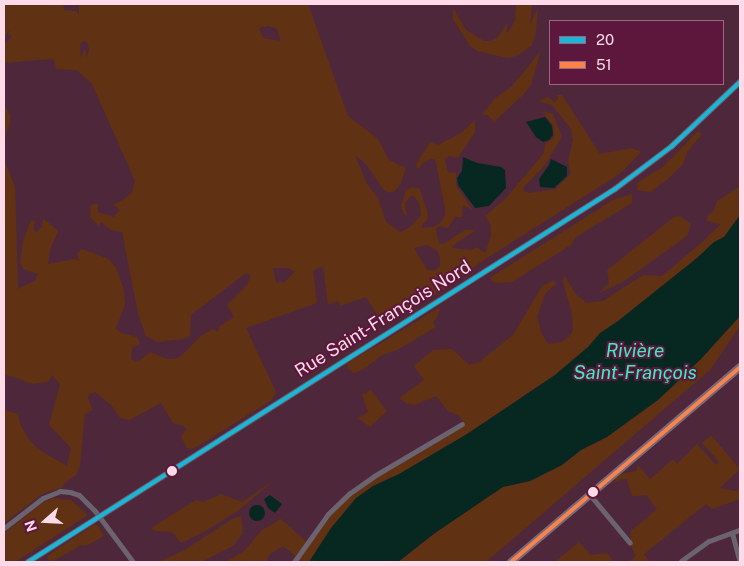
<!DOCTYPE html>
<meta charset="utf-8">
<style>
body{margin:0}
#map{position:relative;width:744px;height:566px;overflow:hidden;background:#4e273b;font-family:"Public Sans",sans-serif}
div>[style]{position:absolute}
.green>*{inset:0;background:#613113}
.water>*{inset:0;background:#072821}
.round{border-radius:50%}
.minor>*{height:5px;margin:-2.5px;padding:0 2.5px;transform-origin:2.5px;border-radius:2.5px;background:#6b6370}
.tertiary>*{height:6px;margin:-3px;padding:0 3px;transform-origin:3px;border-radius:3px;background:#6b6370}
.primary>*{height:8px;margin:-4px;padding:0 4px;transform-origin:4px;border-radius:4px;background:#77697b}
.bus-1>*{height:4px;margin:-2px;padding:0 2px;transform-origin:2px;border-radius:2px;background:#1ab6d8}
.bus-2>*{height:4px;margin:-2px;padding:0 2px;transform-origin:2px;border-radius:2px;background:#f8844c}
.dots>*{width:14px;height:14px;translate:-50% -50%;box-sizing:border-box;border:2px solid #5e173c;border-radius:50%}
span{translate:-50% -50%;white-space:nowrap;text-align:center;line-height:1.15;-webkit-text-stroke:4px #5e173c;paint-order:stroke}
.street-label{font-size:18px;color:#ffdbe9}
.water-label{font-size:19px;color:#37efc4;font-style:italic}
.frame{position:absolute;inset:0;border:5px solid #ffdbe9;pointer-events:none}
.legend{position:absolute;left:549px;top:20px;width:175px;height:65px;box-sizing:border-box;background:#5e173c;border:1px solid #9e6581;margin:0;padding:6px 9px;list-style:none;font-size:15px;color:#ffdbe9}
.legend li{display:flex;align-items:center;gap:10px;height:25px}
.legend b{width:25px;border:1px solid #9e6581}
.north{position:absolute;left:20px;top:496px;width:50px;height:50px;-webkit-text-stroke:4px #5e173c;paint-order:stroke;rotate:251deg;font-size:14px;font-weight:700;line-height:20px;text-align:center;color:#ffdbe9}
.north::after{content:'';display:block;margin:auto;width:18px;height:22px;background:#ffdbe9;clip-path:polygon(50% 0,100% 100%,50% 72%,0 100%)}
</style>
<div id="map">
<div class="green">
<i style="clip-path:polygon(evenodd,4px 4px,63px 4px,64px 10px,76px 11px,79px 15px,79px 4px,308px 4px,348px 116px,378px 139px,389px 160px,406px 168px,400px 185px,395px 191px,389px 193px,383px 189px,366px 164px,355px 155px,367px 184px,378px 198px,386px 222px,396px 229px,401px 232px,410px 227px,421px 215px,419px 203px,414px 196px,411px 196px,405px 203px,407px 216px,404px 214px,401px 206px,406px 190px,412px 187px,420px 189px,428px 214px,427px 220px,422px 224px,422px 228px,433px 227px,440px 223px,445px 216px,445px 208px,435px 159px,431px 159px,423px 163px,419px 168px,416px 168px,417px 163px,430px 142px,438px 145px,461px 133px,475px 120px,475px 132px,458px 158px,449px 156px,445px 159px,447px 169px,449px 173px,456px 172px,456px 186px,473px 210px,463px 205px,462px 217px,455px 217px,448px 228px,439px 226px,436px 229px,439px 244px,443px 244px,465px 230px,476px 230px,452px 246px,453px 248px,471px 250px,477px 247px,485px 253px,491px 236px,490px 223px,485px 216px,506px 198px,544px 153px,545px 144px,554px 138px,553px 125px,542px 111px,553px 114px,562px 137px,545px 165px,523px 188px,524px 191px,529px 193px,556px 189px,571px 174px,568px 161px,573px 140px,571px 129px,552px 105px,538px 101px,548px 97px,554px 102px,558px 99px,557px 95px,562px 95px,600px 154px,632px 148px,641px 152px,621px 173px,481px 262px,443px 290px,389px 323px,381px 321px,366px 297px,340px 306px,338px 301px,328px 305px,323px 266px,313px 271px,317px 303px,246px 328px,276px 392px,272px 400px,198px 446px,191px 449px,187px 448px,181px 437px,186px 429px,184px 426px,173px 423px,161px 403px,129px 420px,120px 418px,112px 406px,95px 392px,89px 394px,88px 399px,93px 410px,85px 414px,80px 466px,76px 475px,68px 480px,61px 488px,42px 494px,4px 523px,4px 410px,18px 414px,21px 426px,29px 440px,41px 451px,67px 466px,71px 448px,49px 425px,60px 384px,52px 375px,48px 382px,33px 384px,4px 374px,4px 160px,15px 186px,18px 284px,17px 289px,35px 281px,38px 274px,23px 269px,20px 262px,23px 241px,31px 220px,35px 221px,33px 229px,36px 232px,42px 227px,43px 218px,58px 231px,50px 250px,48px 264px,75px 259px,79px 261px,77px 254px,82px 249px,109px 259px,116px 268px,124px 290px,125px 305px,116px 328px,121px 333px,137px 337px,140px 344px,132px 348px,131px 359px,138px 362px,150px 352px,167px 359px,176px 359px,182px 355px,202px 335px,213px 329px,218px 332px,220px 326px,234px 317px,227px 305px,247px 285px,250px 277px,249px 273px,242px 276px,191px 315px,190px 336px,183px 339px,157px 342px,146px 336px,138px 314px,122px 232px,111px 230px,101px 222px,99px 226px,89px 216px,91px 215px,90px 206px,98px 203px,98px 212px,114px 217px,120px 210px,113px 204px,122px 201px,132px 192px,135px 181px,92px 84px,77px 70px,56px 69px,54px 59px,4px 63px,4px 44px,12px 37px,8px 34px,10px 30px,4px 36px,4px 4px,268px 26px,277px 29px,281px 41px,263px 38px,259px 28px,268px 26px,4px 4px,84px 41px,87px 42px,89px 49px,87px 57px,85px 48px,81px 58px,80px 44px,84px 41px,4px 4px,426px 245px,437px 250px,440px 257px,440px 266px,435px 270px,427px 270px,414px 248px,426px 245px,4px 4px,273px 268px,287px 268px,295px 271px,284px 283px,281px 281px,276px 283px,273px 268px)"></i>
<i style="clip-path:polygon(516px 4px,532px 4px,530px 25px,538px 7px,536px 33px,532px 45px,517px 56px,507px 58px,477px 51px,470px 46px,453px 19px,453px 8px,466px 30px,484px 41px,490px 41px,497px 38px,507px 23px,507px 33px,510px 30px,515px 20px)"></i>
<i style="clip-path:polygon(541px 50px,531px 85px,525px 93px,494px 122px,488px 115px,482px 115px,495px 98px,510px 88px,524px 72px)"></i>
<i style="clip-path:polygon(4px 104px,10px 115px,10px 122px,4px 140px)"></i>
<i style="clip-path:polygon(698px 131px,702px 134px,687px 152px,683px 164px,667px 180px,650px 192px,637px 190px,638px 182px,663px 167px)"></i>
<i style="clip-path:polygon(740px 176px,740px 215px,724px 237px,714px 242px,697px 258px,618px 321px,600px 333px,588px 347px,555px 375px,467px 434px,399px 474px,373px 486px,331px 528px,309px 562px,296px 562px,298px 558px,283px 546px,270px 554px,266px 562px,225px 562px,244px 551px,262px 530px,281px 519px,308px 543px,338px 507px,357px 490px,464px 424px,459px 416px,448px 411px,436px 396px,415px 405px,408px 404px,399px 398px,424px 380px,414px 366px,433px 350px,452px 349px,469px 365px,479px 362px,513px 335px,542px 286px,554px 280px,556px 284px,545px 294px,537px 317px,542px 334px,548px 344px,561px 342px,569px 337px,573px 330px,572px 314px,563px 282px,564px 275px,575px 293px,586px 303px,603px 301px,643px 275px,662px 276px,701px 243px,721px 224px,706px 221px,708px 216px,714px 210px,717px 201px,740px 186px,738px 180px)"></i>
<i style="clip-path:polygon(632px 194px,632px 203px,576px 237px,571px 245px,512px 282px,496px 283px,492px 281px,491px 277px,613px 200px)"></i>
<i style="clip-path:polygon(680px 216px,691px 224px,687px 236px,623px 282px,599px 293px,609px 283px,607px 270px,674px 217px)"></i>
<i style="clip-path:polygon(440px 307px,437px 317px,433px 323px,436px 327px,397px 350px,382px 355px,364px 369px,354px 373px,347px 368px,348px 363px)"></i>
<i style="clip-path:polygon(740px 316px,740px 326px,710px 370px,486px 562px,398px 562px,435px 533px,503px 486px,530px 481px,562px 465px,581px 450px,607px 437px,674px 386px)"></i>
<i style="clip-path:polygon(371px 390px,387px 411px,370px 427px,358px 418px,368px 412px,362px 395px)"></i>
<i style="clip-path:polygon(711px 435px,740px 469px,720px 488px,735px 491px,740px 489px,740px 499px,712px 509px,706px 504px,644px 554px,650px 562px,628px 562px,636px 556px,632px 548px,630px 532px,657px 509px,646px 495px,633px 496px,631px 494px,627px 479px,622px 479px,615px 483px,615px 479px,621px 474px,636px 471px,638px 465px,650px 479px,673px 459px,677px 464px,697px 444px,716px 465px,719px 462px,702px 443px)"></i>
<i style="clip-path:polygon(273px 481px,239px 510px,206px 531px,181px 543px,172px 532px,155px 531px,151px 528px,196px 500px,204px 502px,221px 494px,242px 502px)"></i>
<i style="clip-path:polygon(54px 498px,71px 500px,88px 515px,15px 562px,4px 562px,4px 533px,45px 501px)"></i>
<i style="clip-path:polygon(241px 516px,243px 533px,233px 546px,201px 562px,158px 562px,183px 551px,232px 519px)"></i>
<i style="clip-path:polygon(94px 525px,98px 525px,104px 536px,86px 546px,81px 545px,52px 562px,48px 560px,47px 556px)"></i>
<i style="clip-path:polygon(579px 542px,591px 555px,607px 553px,614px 562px,559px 562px,557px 560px)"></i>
</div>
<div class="water">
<i style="clip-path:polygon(545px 117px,552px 126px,553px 135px,549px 140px,543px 142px,536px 137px,526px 122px)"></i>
<i style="clip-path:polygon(463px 157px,477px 163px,501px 167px,505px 170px,506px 188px,489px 206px,475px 208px,458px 185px,457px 178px,462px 171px)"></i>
<i style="clip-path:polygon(551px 159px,567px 167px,567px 176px,554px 188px,540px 187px,539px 179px,549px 165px)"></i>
<i style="clip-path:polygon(740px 215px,740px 316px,701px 359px,658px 400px,607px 437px,581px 450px,562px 465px,530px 481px,503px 487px,435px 533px,398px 562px,309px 562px,331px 528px,356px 498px,373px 486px,399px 474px,467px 434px,555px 375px,588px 347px,600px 333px,618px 321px,697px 258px,714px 242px,724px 237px)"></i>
<i style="clip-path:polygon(270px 495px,282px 504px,275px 513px,268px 508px,264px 499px)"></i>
<i class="round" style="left:249px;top:505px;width:16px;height:16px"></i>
</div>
<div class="minor">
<i style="left:590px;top:495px;width:62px;rotate:50.2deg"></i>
<i style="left:4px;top:528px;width:49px;rotate:-37.6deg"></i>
<i style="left:43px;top:498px;width:18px;rotate:-22deg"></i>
<i style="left:60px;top:491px;width:10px;rotate:6deg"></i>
<i style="left:70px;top:492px;width:9px;rotate:18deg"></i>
<i style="left:79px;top:495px;width:23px;rotate:45deg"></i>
<i style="left:95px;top:511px;width:64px;rotate:53.3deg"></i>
<i style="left:732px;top:533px;width:30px;rotate:75deg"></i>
<i style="left:681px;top:561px;width:34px;rotate:-36deg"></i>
<i style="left:709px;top:541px;width:33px;rotate:-20deg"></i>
<i style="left:294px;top:562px;width:59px;rotate:-54.7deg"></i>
<i style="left:328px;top:514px;width:30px;rotate:-44deg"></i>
<i style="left:350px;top:493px;width:29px;rotate:-35deg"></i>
<i style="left:374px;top:476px;width:102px;rotate:-30.6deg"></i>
</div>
<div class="tertiary">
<i style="left:28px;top:562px;width:695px;rotate:-32.43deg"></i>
<i style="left:615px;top:189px;width:71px;rotate:-37deg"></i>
<i style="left:672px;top:146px;width:93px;rotate:-43.3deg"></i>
</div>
<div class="primary">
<i style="left:511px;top:562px;width:301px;rotate:-40.4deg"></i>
</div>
<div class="bus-1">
<i style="left:28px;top:562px;width:695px;rotate:-32.43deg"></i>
<i style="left:615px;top:189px;width:71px;rotate:-37deg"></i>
<i style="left:672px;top:146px;width:93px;rotate:-43.3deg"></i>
</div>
<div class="bus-2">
<i style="left:511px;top:562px;width:301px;rotate:-40.4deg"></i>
</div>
<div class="dots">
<i style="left:172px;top:471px;background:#ffdbe9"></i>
<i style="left:593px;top:492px;background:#ffdbe9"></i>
</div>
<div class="street-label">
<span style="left:383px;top:319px;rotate:-32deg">Rue Saint-François Nord</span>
</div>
<div class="water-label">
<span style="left:635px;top:362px">Rivière<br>Saint-François</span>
</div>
<div class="frame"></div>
<ul class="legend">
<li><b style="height:6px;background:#1ab6d8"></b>20</li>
<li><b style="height:6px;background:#f8844c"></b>51</li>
</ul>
<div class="north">N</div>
</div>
